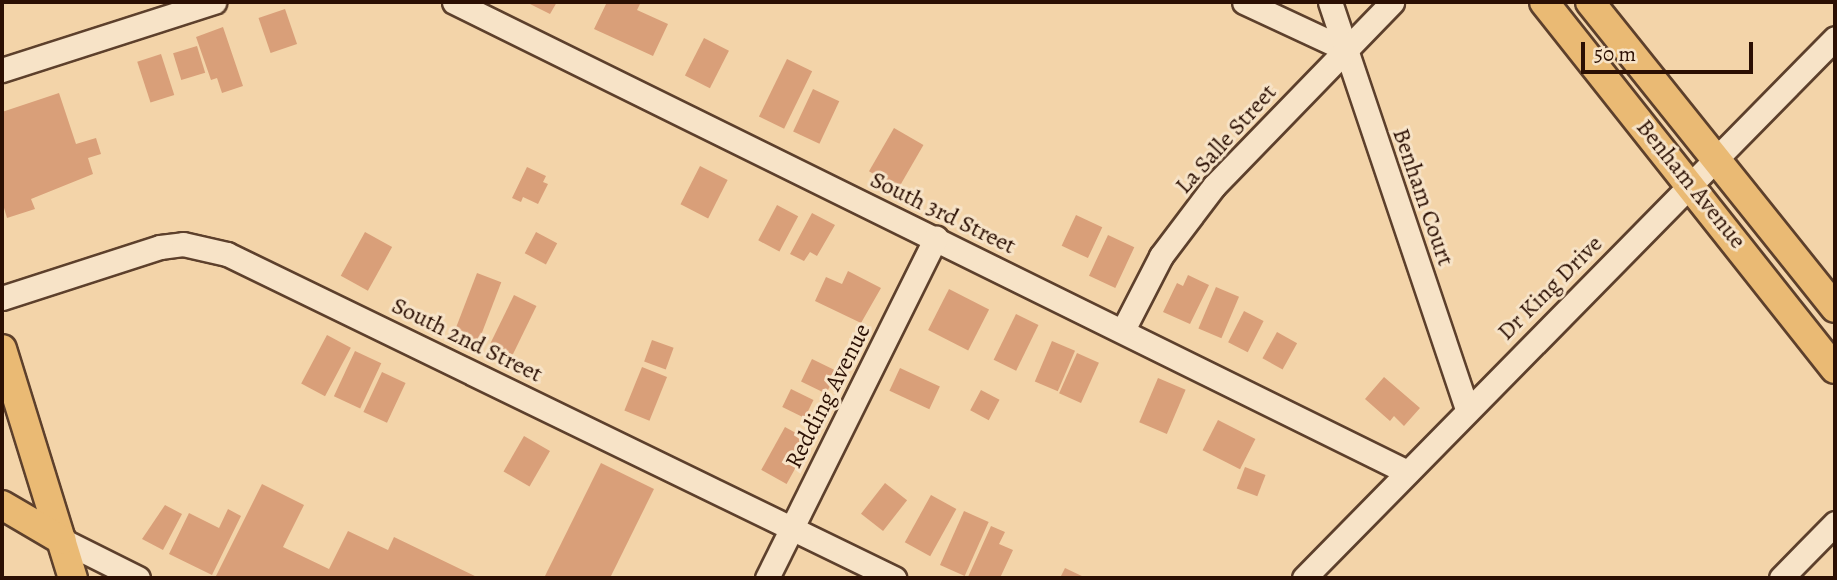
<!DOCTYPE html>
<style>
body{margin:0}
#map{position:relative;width:1837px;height:580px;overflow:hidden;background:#f3d4a9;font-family:Alegreya,serif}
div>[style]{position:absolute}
.building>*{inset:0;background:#d99f79;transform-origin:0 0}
.roads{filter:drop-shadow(2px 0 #5d402c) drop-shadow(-2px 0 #5d402c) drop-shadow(0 2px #5d402c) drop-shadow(0 -2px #5d402c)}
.minor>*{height:23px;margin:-11.5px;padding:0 11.5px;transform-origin:11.5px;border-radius:11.5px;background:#f7e3c7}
.major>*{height:28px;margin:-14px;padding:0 14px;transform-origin:14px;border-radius:14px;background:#eaba74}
span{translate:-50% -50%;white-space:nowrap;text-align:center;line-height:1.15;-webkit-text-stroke:6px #f7e3c7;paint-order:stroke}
.street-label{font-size:24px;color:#2b0f03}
.frame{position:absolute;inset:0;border:4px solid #2b0f03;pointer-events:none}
.scale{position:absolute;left:1581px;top:42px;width:172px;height:32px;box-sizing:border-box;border:4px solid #2b0f03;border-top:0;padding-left:9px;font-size:21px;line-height:24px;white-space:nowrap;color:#2b0f03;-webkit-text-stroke:5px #f7e3c7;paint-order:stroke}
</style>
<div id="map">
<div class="building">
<i style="clip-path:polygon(526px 2px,557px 2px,550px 14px)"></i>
<i style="clip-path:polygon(607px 2px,641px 2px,637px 10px,668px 24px,653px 56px,594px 29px)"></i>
<i style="left:285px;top:9px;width:37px;height:28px;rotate:71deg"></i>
<i style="clip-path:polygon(223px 27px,243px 86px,222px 93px,217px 78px,211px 80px,196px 37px)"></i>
<i style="left:704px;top:38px;width:28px;height:42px;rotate:27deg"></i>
<i style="left:197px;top:46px;width:28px;height:25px;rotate:73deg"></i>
<i style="left:161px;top:54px;width:43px;height:25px;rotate:72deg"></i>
<i style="left:787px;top:59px;width:28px;height:64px;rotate:26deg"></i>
<i style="left:813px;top:89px;width:29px;height:47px;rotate:25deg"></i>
<i style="clip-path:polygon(59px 93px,76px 144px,96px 138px,101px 154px,88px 158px,93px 174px,31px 199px,35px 209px,7px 218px,2px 201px,2px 112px)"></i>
<i style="left:894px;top:128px;width:34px;height:50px;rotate:30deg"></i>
<i style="left:700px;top:166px;width:31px;height:43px;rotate:27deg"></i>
<i style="clip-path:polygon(527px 167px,546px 176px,543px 182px,548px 184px,538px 204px,523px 197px,521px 202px,512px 198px)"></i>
<i style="left:777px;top:205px;width:24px;height:40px;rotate:28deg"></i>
<i style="clip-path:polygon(812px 213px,835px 225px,817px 256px,810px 252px,804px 261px,790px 254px)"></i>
<i style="left:1076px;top:215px;width:29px;height:34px;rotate:25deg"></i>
<i style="left:365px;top:232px;width:31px;height:50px;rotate:29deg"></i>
<i style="left:536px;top:232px;width:24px;height:24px;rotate:28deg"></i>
<i style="left:1108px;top:235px;width:29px;height:45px;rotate:25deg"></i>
<i style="clip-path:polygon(848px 271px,881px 288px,861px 323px,815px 301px,826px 277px,842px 284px)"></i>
<i style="left:477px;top:273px;width:26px;height:63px;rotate:21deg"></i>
<i style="clip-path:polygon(1188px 275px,1209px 285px,1190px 324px,1163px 312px,1177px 283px,1183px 286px)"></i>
<i style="left:1216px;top:287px;width:25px;height:45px;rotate:23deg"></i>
<i style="left:949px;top:289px;width:45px;height:46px;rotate:27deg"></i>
<i style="left:514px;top:295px;width:25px;height:54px;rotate:26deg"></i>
<i style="left:1244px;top:311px;width:22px;height:35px;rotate:27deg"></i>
<i style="left:1016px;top:314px;width:25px;height:51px;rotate:26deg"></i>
<i style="left:1277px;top:332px;width:23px;height:30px;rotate:29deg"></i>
<i style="left:327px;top:335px;width:27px;height:55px;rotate:28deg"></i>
<i style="left:652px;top:340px;width:23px;height:23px;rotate:20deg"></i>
<i style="left:1052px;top:341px;width:25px;height:44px;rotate:23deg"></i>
<i style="left:355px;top:351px;width:29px;height:50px;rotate:25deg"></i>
<i style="left:1077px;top:353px;width:24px;height:44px;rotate:24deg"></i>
<i style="left:812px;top:359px;width:28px;height:25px;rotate:26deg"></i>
<i style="left:642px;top:367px;width:27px;height:47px;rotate:22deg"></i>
<i style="left:900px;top:368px;width:44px;height:25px;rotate:25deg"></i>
<i style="left:382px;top:372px;width:26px;height:44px;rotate:25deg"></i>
<i style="clip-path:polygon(1384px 377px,1420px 408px,1404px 426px,1394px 416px,1390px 421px,1365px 399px)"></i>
<i style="left:1158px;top:378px;width:30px;height:48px;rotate:23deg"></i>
<i style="left:791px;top:389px;width:25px;height:20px;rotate:26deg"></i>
<i style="left:981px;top:390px;width:21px;height:23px;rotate:28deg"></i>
<i style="left:1218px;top:420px;width:42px;height:34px;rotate:27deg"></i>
<i style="left:785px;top:427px;width:29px;height:49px;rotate:29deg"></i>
<i style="left:524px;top:436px;width:30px;height:41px;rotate:30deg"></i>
<i style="clip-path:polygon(601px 463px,654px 489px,610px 578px,544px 578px)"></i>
<i style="left:1245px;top:467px;width:22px;height:23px;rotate:21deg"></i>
<i style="left:885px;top:483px;width:28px;height:39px;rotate:38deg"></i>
<i style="clip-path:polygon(262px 484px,304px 505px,283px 547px,329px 569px,348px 531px,388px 550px,394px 537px,479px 578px,215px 578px)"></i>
<i style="left:931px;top:495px;width:29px;height:54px;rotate:29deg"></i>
<i style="clip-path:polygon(165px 505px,182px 514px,163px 550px,142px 539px)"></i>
<i style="clip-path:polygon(228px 509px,241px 516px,212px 575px,169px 554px,189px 513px,219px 528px)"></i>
<i style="left:964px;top:511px;width:27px;height:59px;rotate:24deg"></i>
<i style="clip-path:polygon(991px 526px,1005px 532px,999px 544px,1013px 550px,1000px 578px,971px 578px,968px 577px)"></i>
<i style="clip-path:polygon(1065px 568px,1086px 578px,1060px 578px)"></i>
</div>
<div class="roads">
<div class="minor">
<i style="left:454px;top:2px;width:1063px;rotate:26.25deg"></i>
<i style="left:1244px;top:2px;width:111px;rotate:25deg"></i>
<i style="left:1330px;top:2px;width:429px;rotate:71.4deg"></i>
<i style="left:2px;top:70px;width:223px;rotate:-17.8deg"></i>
<i style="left:2px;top:298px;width:166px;rotate:-17.9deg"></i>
<i style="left:160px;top:247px;width:23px;rotate:-7deg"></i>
<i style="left:183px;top:244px;width:45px;rotate:12.8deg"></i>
<i style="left:227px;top:254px;width:742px;rotate:25.91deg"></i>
<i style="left:1123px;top:330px;width:83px;rotate:-62.8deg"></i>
<i style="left:1161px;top:256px;width:88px;rotate:-52.9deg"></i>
<i style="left:1214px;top:186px;width:256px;rotate:-45.9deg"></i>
<i style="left:62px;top:540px;width:85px;rotate:26.6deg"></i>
<i style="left:767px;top:578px;width:380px;rotate:-63.6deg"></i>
<i style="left:1304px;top:578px;width:757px;rotate:-45.48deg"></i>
<i style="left:1781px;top:578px;width:77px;rotate:-45.5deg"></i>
</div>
<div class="major">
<i style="left:1544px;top:2px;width:468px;rotate:51.6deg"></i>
<i style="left:1590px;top:2px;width:392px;rotate:51.3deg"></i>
<i style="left:2px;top:349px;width:240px;rotate:72.8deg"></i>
<i style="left:2px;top:505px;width:69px;rotate:30.3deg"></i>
</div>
</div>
<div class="street-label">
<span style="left:1226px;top:139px;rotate:-48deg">La Salle Street</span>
<span style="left:1691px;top:184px;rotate:51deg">Benham Avenue</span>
<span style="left:1423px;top:197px;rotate:71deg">Benham Court</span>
<span style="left:943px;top:213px;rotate:26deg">South 3rd Street</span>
<span style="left:1550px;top:288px;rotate:-45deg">Dr King Drive</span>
<span style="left:467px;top:340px;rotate:26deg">South 2nd Street</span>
<span style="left:828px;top:396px;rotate:-63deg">Redding Avenue</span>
</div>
<div class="frame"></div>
<div class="scale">50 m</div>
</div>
